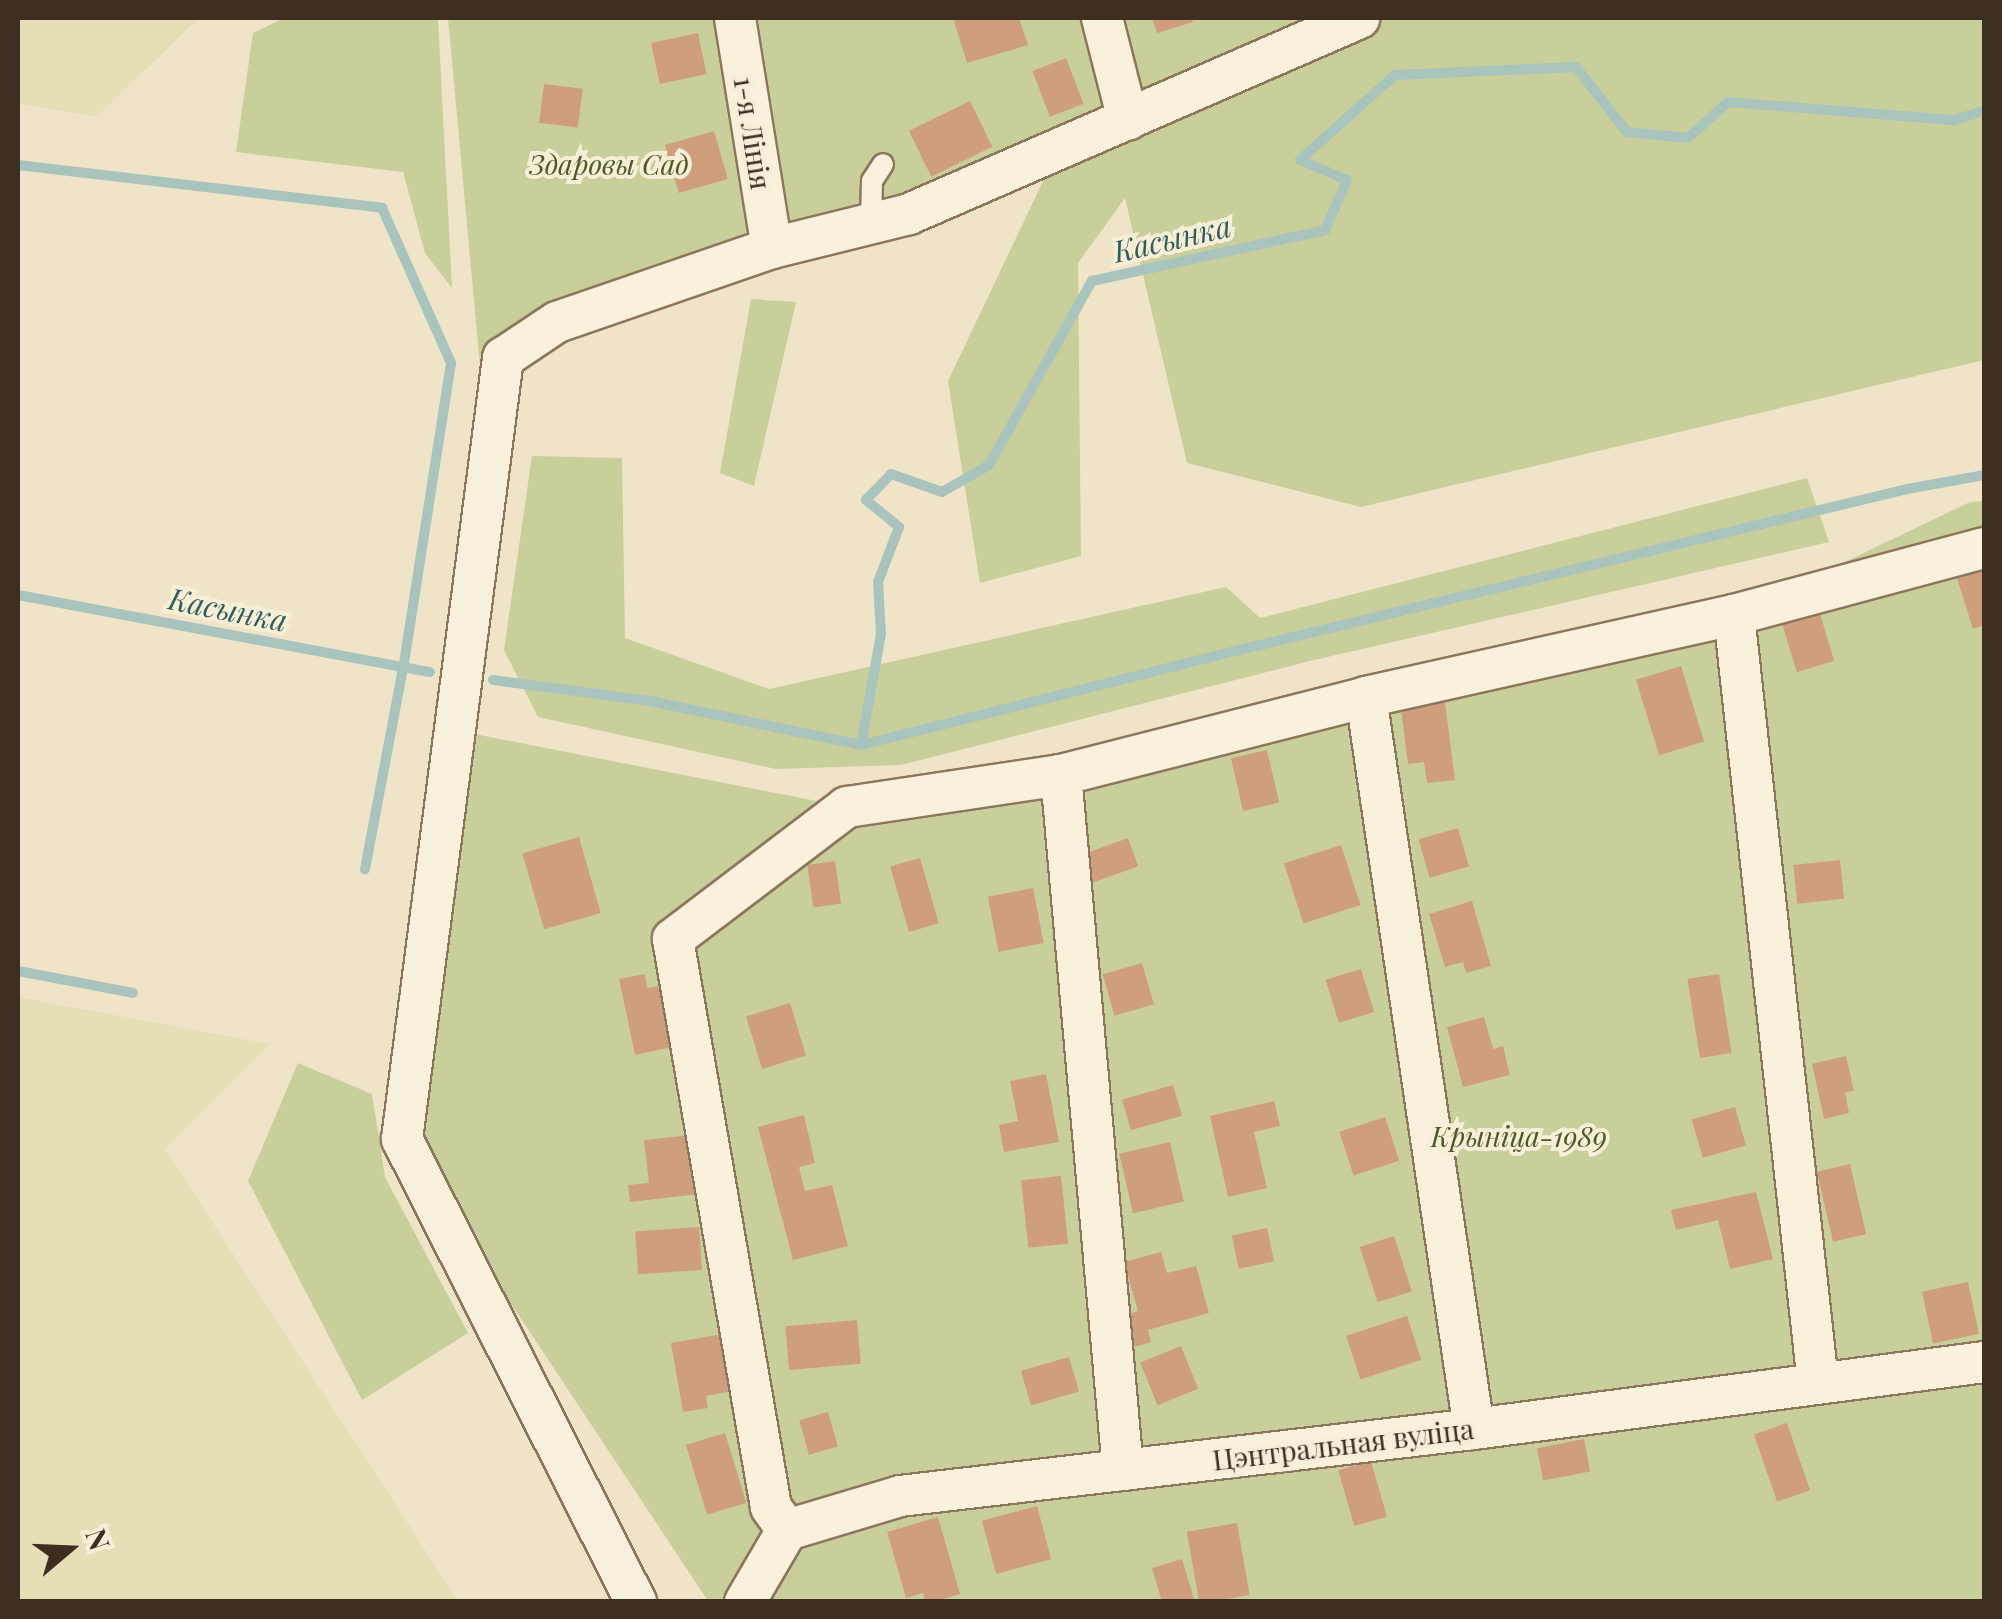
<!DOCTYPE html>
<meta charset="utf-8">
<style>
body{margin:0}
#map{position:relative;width:2002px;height:1619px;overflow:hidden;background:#f0e4c8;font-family:"Playfair Display",serif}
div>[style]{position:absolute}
.farmland>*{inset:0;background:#e6deb5}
.green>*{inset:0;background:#c9cf9b}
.stream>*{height:10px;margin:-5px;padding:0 5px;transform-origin:5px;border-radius:5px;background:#a9c4bc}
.building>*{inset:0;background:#cf9f7d;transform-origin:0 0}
.roads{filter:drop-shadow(2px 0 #8d765c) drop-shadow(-2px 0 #8d765c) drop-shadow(0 2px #8d765c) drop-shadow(0 -2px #8d765c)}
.service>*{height:20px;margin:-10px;padding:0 10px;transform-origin:10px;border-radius:10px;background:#faf1dc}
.minor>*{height:40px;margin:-20px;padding:0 20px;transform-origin:20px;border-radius:20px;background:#faf1dc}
span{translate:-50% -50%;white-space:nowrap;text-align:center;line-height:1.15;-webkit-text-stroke:8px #f7eed8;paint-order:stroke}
.street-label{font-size:28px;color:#3d2e20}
.park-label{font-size:28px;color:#4d5a26;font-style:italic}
.water-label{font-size:30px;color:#2f5d5a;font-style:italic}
.frame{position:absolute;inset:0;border:20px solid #3d2e20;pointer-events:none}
.north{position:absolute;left:20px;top:1499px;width:100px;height:100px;-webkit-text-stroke:8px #f7eed8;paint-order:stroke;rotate:71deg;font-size:28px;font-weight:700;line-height:40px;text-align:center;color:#3d2e20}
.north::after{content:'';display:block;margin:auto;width:35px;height:45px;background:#3d2e20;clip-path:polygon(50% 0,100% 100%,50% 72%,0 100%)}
</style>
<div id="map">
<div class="farmland">
<i style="clip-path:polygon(18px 18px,199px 18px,96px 117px,18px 104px)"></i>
<i style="clip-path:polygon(18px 997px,270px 1044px,165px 1149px,458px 1601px,18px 1601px)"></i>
</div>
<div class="green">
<i style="clip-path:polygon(284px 18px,438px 18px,452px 288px,425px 253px,403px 172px,236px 152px,253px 33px)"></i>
<i style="clip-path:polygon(448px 18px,1984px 18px,1984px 360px,1361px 507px,1187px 463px,1125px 198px,1078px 263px,1081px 556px,980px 583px,948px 381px,1044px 179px,919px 234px,739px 275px,480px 366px)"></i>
<i style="clip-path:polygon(751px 299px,796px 302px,754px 486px,720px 473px)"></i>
<i style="clip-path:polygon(532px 456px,622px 458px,625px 638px,769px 689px,1226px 587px,1260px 618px,1807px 478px,1829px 542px,1310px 661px,901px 765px,776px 769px,538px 717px,504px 650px)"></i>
<i style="clip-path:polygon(1984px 501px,1984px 1601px,708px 1601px,402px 1139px,454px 730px,847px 807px,1734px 615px,1970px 502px)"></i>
<i style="clip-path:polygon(298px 1063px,372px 1094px,385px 1177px,468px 1333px,362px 1400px,248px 1181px)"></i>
</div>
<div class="stream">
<i style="left:18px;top:165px;width:367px;rotate:6.7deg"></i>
<i style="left:382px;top:208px;width:170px;rotate:66deg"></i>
<i style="left:451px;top:363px;width:309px;rotate:98.9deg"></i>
<i style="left:403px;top:668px;width:205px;rotate:100.7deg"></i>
<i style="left:18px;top:595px;width:419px;rotate:10.6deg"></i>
<i style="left:493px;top:680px;width:158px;rotate:7.6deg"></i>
<i style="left:650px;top:701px;width:216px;rotate:11.8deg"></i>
<i style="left:861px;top:745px;width:113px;rotate:-79.8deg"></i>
<i style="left:881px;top:634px;width:52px;rotate:-93.3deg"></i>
<i style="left:878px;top:582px;width:59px;rotate:-69.1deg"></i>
<i style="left:899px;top:527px;width:43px;rotate:-140.7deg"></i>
<i style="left:866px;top:500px;width:36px;rotate:-46deg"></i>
<i style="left:891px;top:474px;width:54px;rotate:19.4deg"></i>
<i style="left:942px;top:492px;width:54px;rotate:-29.9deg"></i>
<i style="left:989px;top:465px;width:211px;rotate:-60.8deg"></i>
<i style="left:1092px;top:281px;width:239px;rotate:-12.3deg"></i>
<i style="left:1325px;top:230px;width:55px;rotate:-66.3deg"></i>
<i style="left:1347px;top:180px;width:51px;rotate:-156.9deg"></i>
<i style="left:1300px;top:160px;width:127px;rotate:-41.8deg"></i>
<i style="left:1395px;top:75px;width:181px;rotate:-2.5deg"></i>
<i style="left:1576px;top:67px;width:83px;rotate:51.9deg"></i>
<i style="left:1627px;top:132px;width:61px;rotate:5.6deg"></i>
<i style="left:1688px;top:138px;width:54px;rotate:-42deg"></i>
<i style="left:1728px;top:102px;width:227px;rotate:4.6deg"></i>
<i style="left:1954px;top:120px;width:31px;rotate:-17deg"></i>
<i style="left:861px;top:745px;width:390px;rotate:-14.1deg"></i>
<i style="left:1239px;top:650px;width:687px;rotate:-13.55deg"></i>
<i style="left:1907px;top:489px;width:78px;rotate:-10.3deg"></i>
<i style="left:18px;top:971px;width:117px;rotate:10.8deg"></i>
</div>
<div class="building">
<i style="clip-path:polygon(953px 18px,1019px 18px,1028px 45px,967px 63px)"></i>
<i style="clip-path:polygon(1152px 18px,1192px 18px,1193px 22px,1157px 33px)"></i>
<i style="left:698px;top:33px;width:42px;height:48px;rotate:78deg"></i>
<i style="left:1066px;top:58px;width:49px;height:36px;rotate:69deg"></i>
<i style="left:544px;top:84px;width:39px;height:39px;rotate:7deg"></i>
<i style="left:970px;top:101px;width:51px;height:68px;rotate:64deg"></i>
<i style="left:714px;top:131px;width:50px;height:51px;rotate:74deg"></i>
<i style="clip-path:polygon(1984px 562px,1984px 625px,1973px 629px,1955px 572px)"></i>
<i style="left:1819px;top:611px;width:52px;height:39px;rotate:73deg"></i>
<i style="left:1681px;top:666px;width:79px;height:47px;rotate:73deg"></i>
<i style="clip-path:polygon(1443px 687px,1455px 780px,1427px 783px,1424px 762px,1408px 764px,1399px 693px)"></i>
<i style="left:1267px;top:750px;width:54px;height:37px;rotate:77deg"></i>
<i style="left:1458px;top:828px;width:40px;height:41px;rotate:74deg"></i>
<i style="left:579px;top:837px;width:79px;height:59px;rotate:74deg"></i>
<i style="left:1128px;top:838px;width:30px;height:61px;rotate:70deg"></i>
<i style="left:1341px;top:845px;width:63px;height:60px;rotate:72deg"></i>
<i style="left:920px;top:858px;width:68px;height:31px;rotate:74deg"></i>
<i style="left:1840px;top:860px;width:39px;height:47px;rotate:84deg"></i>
<i style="left:835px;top:861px;width:43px;height:28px;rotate:82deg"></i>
<i style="left:1033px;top:888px;width:56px;height:46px;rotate:79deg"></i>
<i style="clip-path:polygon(1472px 901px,1491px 966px,1466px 973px,1463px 962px,1445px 967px,1429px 914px)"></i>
<i style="left:1142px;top:963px;width:43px;height:41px;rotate:74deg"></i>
<i style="left:1361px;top:969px;width:45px;height:37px;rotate:73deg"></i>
<i style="clip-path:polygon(645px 974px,647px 988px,665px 985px,677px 1046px,635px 1055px,619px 979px)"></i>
<i style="left:1719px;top:974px;width:80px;height:32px;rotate:81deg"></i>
<i style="left:790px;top:1003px;width:55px;height:46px;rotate:73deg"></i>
<i style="clip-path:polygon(1484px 1017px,1493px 1049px,1503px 1046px,1510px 1075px,1463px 1087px,1447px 1027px)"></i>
<i style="clip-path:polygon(1846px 1056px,1854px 1091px,1845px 1092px,1849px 1113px,1824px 1119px,1812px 1064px)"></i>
<i style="clip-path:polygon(1046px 1074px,1059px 1142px,1004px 1152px,999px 1125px,1018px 1121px,1010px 1081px)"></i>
<i style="left:1173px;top:1085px;width:32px;height:53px;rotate:74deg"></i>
<i style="clip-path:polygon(1274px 1101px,1280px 1126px,1254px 1132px,1267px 1188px,1228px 1197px,1210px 1116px)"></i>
<i style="left:1735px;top:1107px;width:40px;height:45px;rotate:74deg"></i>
<i style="clip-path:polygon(804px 1115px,815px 1163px,799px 1167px,805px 1191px,832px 1185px,848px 1246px,793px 1260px,758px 1127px)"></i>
<i style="left:1385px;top:1117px;width:46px;height:48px;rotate:72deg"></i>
<i style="clip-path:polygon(700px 1134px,707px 1193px,630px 1202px,628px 1185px,649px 1183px,644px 1140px)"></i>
<i style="left:1170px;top:1142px;width:61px;height:52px;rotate:77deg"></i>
<i style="left:1850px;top:1164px;width:72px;height:34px;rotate:77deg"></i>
<i style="left:1061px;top:1176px;width:68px;height:40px;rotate:84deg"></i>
<i style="clip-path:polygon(1756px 1192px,1773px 1259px,1730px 1269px,1718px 1220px,1676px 1230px,1671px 1210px)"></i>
<i style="left:699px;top:1227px;width:43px;height:64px;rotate:86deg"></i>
<i style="left:1267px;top:1228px;width:34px;height:36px;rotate:78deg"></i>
<i style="left:1394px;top:1236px;width:58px;height:36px;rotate:72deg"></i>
<i style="clip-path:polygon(1161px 1252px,1167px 1273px,1196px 1266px,1209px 1313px,1148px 1330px,1151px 1342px,1135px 1347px,1126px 1315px,1138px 1311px,1124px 1262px)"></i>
<i style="left:1968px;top:1282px;width:53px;height:47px;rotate:78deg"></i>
<i style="left:1407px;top:1316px;width:46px;height:64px;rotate:72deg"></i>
<i style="left:857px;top:1320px;width:44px;height:72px;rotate:85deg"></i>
<i style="clip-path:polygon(723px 1334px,733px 1391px,706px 1396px,708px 1408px,683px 1412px,671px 1343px)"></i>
<i style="left:1181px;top:1346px;width:46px;height:44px;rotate:68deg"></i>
<i style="left:1069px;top:1357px;width:36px;height:50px;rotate:74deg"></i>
<i style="left:828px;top:1412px;width:36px;height:30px;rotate:74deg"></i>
<i style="left:1787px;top:1423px;width:71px;height:35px;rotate:71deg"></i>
<i style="left:725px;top:1433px;width:73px;height:41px;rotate:73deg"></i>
<i style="left:1584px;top:1439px;width:33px;height:48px;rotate:79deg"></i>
<i style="left:1371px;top:1461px;width:58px;height:34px;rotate:74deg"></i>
<i style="left:1037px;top:1506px;width:55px;height:57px;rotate:75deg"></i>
<i style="clip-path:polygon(938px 1517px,960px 1594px,933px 1602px,925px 1602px,923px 1593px,906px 1598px,887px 1532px)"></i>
<i style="left:1237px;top:1523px;width:73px;height:51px;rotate:80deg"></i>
<i style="clip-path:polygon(1182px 1559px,1195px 1602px,1162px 1602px,1152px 1568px)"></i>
</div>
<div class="roads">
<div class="service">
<i style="left:871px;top:224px;width:43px;rotate:-88.7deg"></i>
<i style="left:872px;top:181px;width:20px;rotate:-57deg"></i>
</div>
<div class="minor">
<i style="left:735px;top:18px;width:233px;rotate:80.9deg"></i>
<i style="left:1102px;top:18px;width:105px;rotate:75.7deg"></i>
<i style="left:1734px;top:615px;width:773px;rotate:83.76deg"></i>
<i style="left:1366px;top:697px;width:740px;rotate:81.61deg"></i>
<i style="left:1061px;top:775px;width:698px;rotate:84.9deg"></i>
<i style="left:787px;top:1530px;width:28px;rotate:-125deg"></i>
<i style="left:771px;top:1507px;width:576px;rotate:-99.79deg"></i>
<i style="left:673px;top:939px;width:218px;rotate:-37.2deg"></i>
<i style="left:847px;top:807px;width:216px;rotate:-8.5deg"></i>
<i style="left:1061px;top:775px;width:315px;rotate:-14.3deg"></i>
<i style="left:1366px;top:697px;width:377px;rotate:-12.6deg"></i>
<i style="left:1734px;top:615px;width:259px;rotate:-15deg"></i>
<i style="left:636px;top:1602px;width:519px;rotate:-116.81deg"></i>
<i style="left:402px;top:1139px;width:788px;rotate:-82.63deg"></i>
<i style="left:503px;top:358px;width:65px;rotate:-33.7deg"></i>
<i style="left:557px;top:322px;width:227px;rotate:-19deg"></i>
<i style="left:772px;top:248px;width:141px;rotate:-13.9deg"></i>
<i style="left:909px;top:214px;width:491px;rotate:-23.5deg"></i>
<i style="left:745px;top:1602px;width:83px;rotate:-59.7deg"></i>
<i style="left:787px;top:1530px;width:118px;rotate:-16.7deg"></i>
<i style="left:900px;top:1496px;width:578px;rotate:-6.66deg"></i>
<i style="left:1474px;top:1429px;width:514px;rotate:-7.48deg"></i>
</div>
</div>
<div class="street-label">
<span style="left:753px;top:133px;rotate:81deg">1-я Лінія</span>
<span style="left:1343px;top:1444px;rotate:-7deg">Цэнтральная вуліца</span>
</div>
<div class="park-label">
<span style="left:609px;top:164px">Здаровы Сад</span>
<span style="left:1519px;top:1136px">Крыніца-1989</span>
</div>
<div class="water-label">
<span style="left:1172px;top:238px;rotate:-13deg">Касынка</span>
<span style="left:228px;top:609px;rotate:11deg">Касынка</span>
</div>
<div class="frame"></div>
<div class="north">N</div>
</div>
